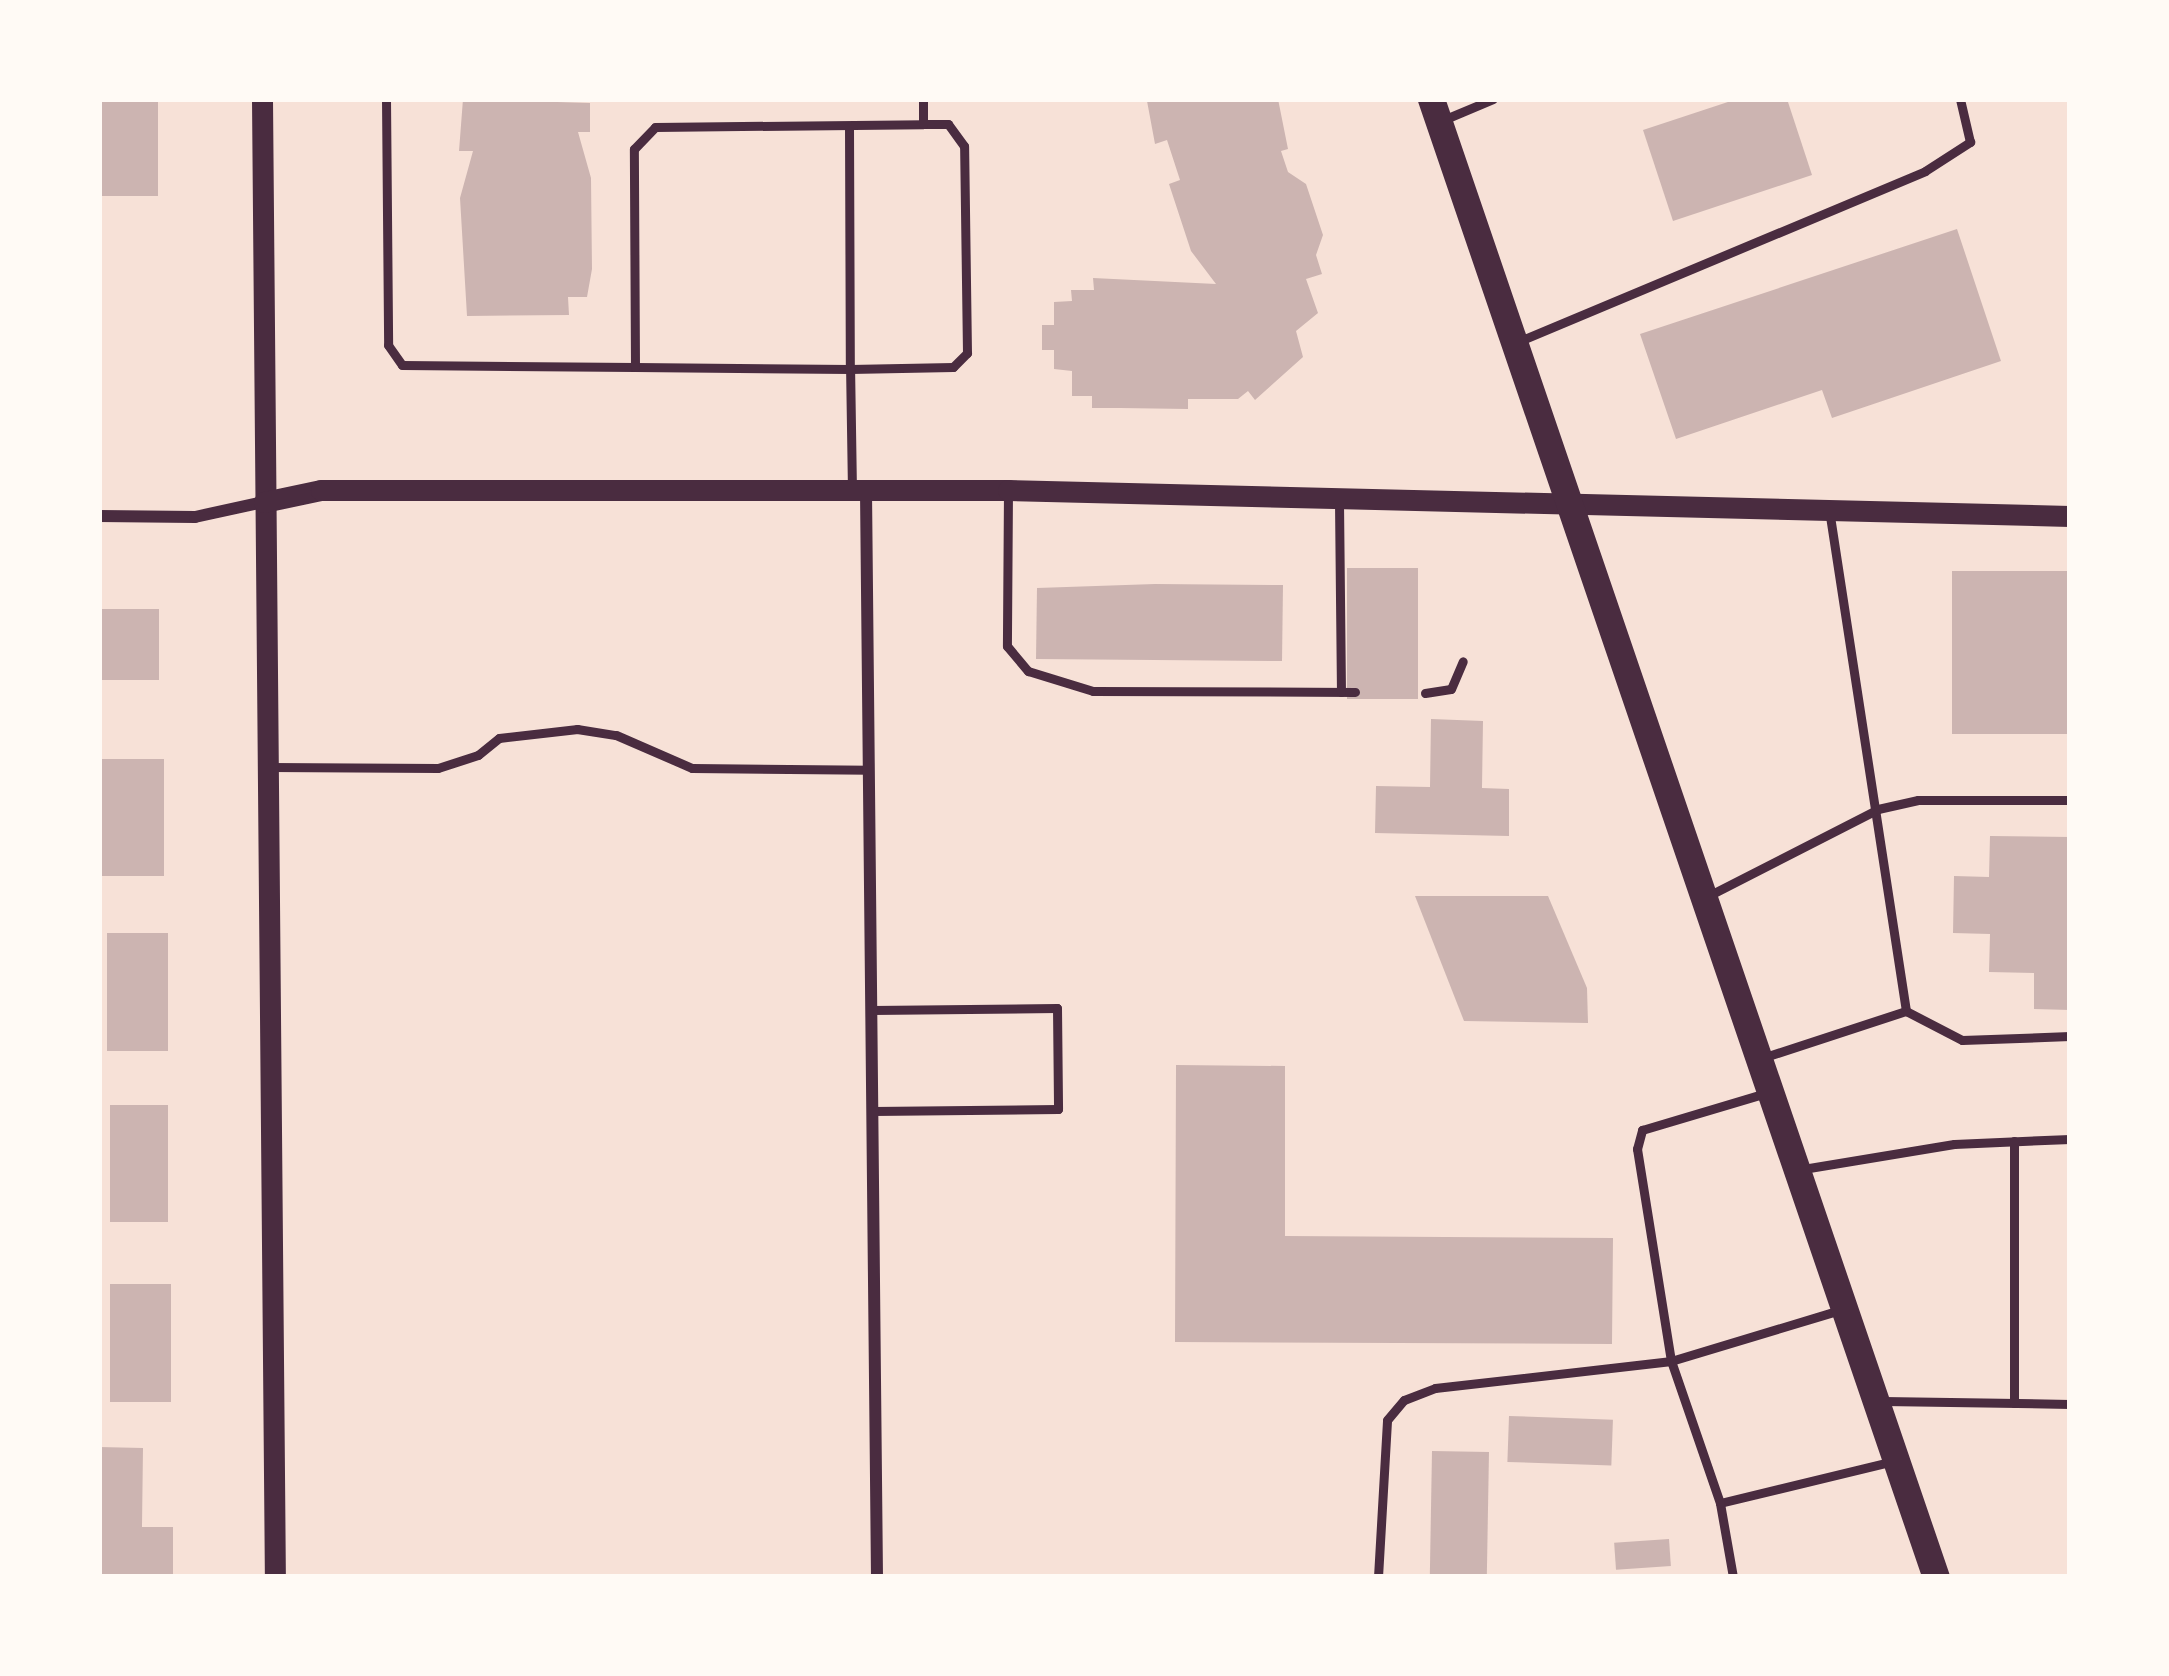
<!DOCTYPE html>
<style>
body{margin:0}
#map{position:relative;width:2169px;height:1676px;overflow:hidden;background:#f7e1d7;font-family:"Asap Condensed",sans-serif}
div>[style]{position:absolute}
.building>*{inset:0;background:#ccb4b1;transform-origin:0 0}
.service>*{height:9px;margin:-4.5px;padding:0 4.5px;transform-origin:4.5px;border-radius:4.5px;background:#4a2c40}
.minor>*{height:12px;margin:-6px;padding:0 6px;transform-origin:6px;border-radius:6px;background:#4a2c40}
.tertiary>*{height:21px;margin:-10.5px;padding:0 10.5px;transform-origin:10.5px;border-radius:10.5px;background:#4a2c40}
.primary>*{height:27px;margin:-13.5px;padding:0 13.5px;transform-origin:13.5px;border-radius:13.5px;background:#4a2c40}
span{translate:-50% -50%;white-space:nowrap;text-align:center;line-height:1.15;-webkit-text-stroke:9px #fffaf5;paint-order:stroke}
.frame{position:absolute;inset:0;border:102px solid #fffaf5;pointer-events:none}
</style>
<div id="map">
<div class="building">
<i style="left:99px;top:99px;width:59px;height:97px"></i>
<i style="clip-path:polygon(463px 99px,590px 103px,590px 132px,578px 132px,591px 178px,592px 269px,587px 297px,568px 297px,569px 315px,467px 316px,460px 198px,473px 151px,459px 151px)"></i>
<i style="clip-path:polygon(1278px 99px,1288px 149px,1281px 151px,1288px 172px,1306px 184px,1323px 235px,1316px 255px,1322px 274px,1306px 279px,1318px 313px,1296px 331px,1303px 357px,1255px 400px,1248px 391px,1238px 399px,1188px 399px,1188px 409px,1120px 408px,1092px 408px,1092px 396px,1072px 396px,1072px 371px,1054px 369px,1054px 350px,1042px 350px,1042px 325px,1054px 325px,1054px 302px,1072px 301px,1071px 290px,1094px 290px,1093px 278px,1216px 284px,1191px 251px,1169px 184px,1180px 180px,1167px 140px,1155px 144px,1147px 101px)"></i>
<i style="clip-path:polygon(1737px 99px,1787px 99px,1812px 175px,1673px 221px,1643px 130px)"></i>
<i style="clip-path:polygon(1957px 229px,2001px 361px,1832px 418px,1822px 390px,1676px 439px,1640px 334px)"></i>
<i style="left:1347px;top:568px;width:71px;height:131px"></i>
<i style="left:2070px;top:571px;width:163px;height:118px;rotate:90deg"></i>
<i style="clip-path:polygon(1155px 584px,1283px 585px,1282px 661px,1036px 659px,1037px 588px)"></i>
<i style="left:99px;top:609px;width:60px;height:71px"></i>
<i style="clip-path:polygon(1431px 719px,1483px 721px,1482px 788px,1509px 789px,1509px 836px,1375px 833px,1376px 786px,1430px 787px)"></i>
<i style="left:102px;top:759px;width:62px;height:117px"></i>
<i style="clip-path:polygon(1990px 836px,2070px 837px,2070px 1010px,2034px 1009px,2034px 973px,1989px 972px,1990px 934px,1953px 933px,1954px 876px,1989px 877px)"></i>
<i style="clip-path:polygon(1415px 896px,1548px 896px,1587px 988px,1588px 1023px,1464px 1021px)"></i>
<i style="left:168px;top:933px;width:118px;height:61px;rotate:90deg"></i>
<i style="clip-path:polygon(1176px 1065px,1285px 1066px,1285px 1236px,1613px 1238px,1612px 1344px,1175px 1342px)"></i>
<i style="left:110px;top:1105px;width:58px;height:117px"></i>
<i style="left:110px;top:1284px;width:61px;height:118px"></i>
<i style="left:1509px;top:1416px;width:104px;height:46px;rotate:2deg"></i>
<i style="clip-path:polygon(99px 1447px,143px 1448px,142px 1527px,173px 1527px,173px 1577px,99px 1577px)"></i>
<i style="left:1432px;top:1451px;width:57px;height:126px;rotate:1deg"></i>
<i style="left:1669px;top:1539px;width:27px;height:55px;rotate:86deg"></i>
</div>
<div class="service">
<i style="left:386px;top:99px;width:246px;rotate:89.5deg"></i>
<i style="left:388px;top:345px;width:24px;rotate:55deg"></i>
<i style="left:402px;top:365px;width:233px;rotate:0.5deg"></i>
<i style="left:1443px;top:120px;width:54px;rotate:-22.8deg"></i>
<i style="left:849px;top:126px;width:243px;rotate:89.8deg"></i>
<i style="left:850px;top:369px;width:103px;rotate:-1.1deg"></i>
<i style="left:953px;top:367px;width:20px;rotate:-45deg"></i>
<i style="left:967px;top:353px;width:207px;rotate:-90.8deg"></i>
<i style="left:964px;top:146px;width:27px;rotate:-126deg"></i>
<i style="left:948px;top:124px;width:25px;rotate:180deg"></i>
<i style="left:1517px;top:342px;width:442px;rotate:-22.7deg"></i>
<i style="left:1925px;top:171px;width:54px;rotate:-32.8deg"></i>
<i style="left:1970px;top:142px;width:44px;rotate:-103.1deg"></i>
<i style="left:1008px;top:490px;width:156px;rotate:90.4deg"></i>
<i style="left:1007px;top:646px;width:33px;rotate:50deg"></i>
<i style="left:1028px;top:671px;width:68px;rotate:17.1deg"></i>
<i style="left:1093px;top:691px;width:262px;rotate:0.2deg"></i>
<i style="left:852px;top:491px;width:122px;rotate:-90.9deg"></i>
<i style="left:850px;top:369px;width:215px;rotate:-179.5deg"></i>
<i style="left:635px;top:367px;width:218px;rotate:-90.3deg"></i>
<i style="left:634px;top:149px;width:30px;rotate:-46deg"></i>
<i style="left:655px;top:127px;width:268px;rotate:-0.6deg"></i>
<i style="left:923px;top:124px;width:25px;rotate:-90deg"></i>
<i style="left:1339px;top:502px;width:190px;rotate:89.4deg"></i>
<i style="left:1830px;top:516px;width:501px;rotate:81.27deg"></i>
<i style="left:1906px;top:1011px;width:63px;rotate:27.4deg"></i>
<i style="left:1962px;top:1040px;width:108px;rotate:-2.1deg"></i>
<i style="left:1425px;top:693px;width:26px;rotate:-9deg"></i>
<i style="left:1451px;top:689px;width:30px;rotate:-67deg"></i>
<i style="left:270px;top:767px;width:168px;rotate:0.3deg"></i>
<i style="left:438px;top:768px;width:42px;rotate:-18deg"></i>
<i style="left:478px;top:755px;width:27px;rotate:-39deg"></i>
<i style="left:499px;top:738px;width:79px;rotate:-6.6deg"></i>
<i style="left:577px;top:729px;width:39px;rotate:9deg"></i>
<i style="left:616px;top:735px;width:83px;rotate:23.5deg"></i>
<i style="left:692px;top:768px;width:177px;rotate:0.6deg"></i>
<i style="left:1710px;top:895px;width:189px;rotate:-27.1deg"></i>
<i style="left:1878px;top:809px;width:41px;rotate:-12.7deg"></i>
<i style="left:1918px;top:800px;width:152px"></i>
<i style="left:872px;top:1010px;width:185px;rotate:-0.6deg"></i>
<i style="left:1057px;top:1008px;width:101px;rotate:89.4deg"></i>
<i style="left:1058px;top:1109px;width:185px;rotate:179.4deg"></i>
<i style="left:1765px;top:1057px;width:148px;rotate:-18.1deg"></i>
<i style="left:1803px;top:1169px;width:153px;rotate:-9.4deg"></i>
<i style="left:1954px;top:1144px;width:116px;rotate:-2.5deg"></i>
<i style="left:1883px;top:1401px;width:187px;rotate:0.9deg"></i>
<i style="left:2014px;top:1403px;width:262px;rotate:-90deg"></i>
<i style="left:1720px;top:1503px;width:175px;rotate:-13.6deg"></i>
<i style="left:1378px;top:1577px;width:157px;rotate:-86.7deg"></i>
<i style="left:1387px;top:1420px;width:26px;rotate:-50deg"></i>
<i style="left:1404px;top:1400px;width:33px;rotate:-21deg"></i>
<i style="left:1435px;top:1388px;width:238px;rotate:-6.5deg"></i>
<i style="left:1671px;top:1361px;width:177px;rotate:-16.8deg"></i>
<i style="left:1733px;top:1577px;width:75px;rotate:-100deg"></i>
<i style="left:1720px;top:1503px;width:150px;rotate:-109deg"></i>
<i style="left:1671px;top:1361px;width:215px;rotate:-99.1deg"></i>
<i style="left:1637px;top:1149px;width:20px;rotate:-75deg"></i>
<i style="left:1642px;top:1130px;width:129px;rotate:-16.6deg"></i>
</div>
<div class="minor">
<i style="left:866px;top:491px;width:1086px;rotate:89.42deg"></i>
<i style="left:99px;top:516px;width:96px;rotate:0.6deg"></i>
<i style="left:195px;top:517px;width:71px;rotate:-12.3deg"></i>
</div>
<div class="tertiary">
<i style="left:262px;top:99px;width:1478px;rotate:89.5deg"></i>
<i style="left:264px;top:502px;width:58px;rotate:-11.9deg"></i>
<i style="left:321px;top:490px;width:687px"></i>
<i style="left:1008px;top:490px;width:1062px;rotate:1.4deg"></i>
</div>
<div class="primary">
<i style="left:1431px;top:99px;width:1562px;rotate:71.14deg"></i>
</div>
<div class="frame"></div>
</div>
